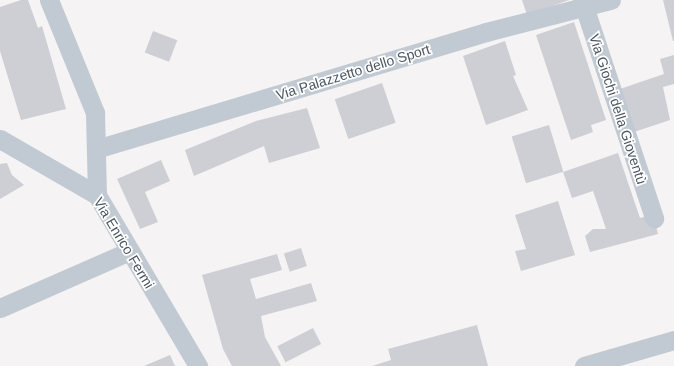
<!DOCTYPE html>
<meta charset="utf-8">
<style>
body{margin:0}
#map{position:relative;width:674px;height:366px;overflow:hidden;background:#f5f3f3;font-family:Helvetica,sans-serif}
div>[style]{position:absolute}
.building>*{inset:0;background:#cdcfd5;transform-origin:0 0}
.minor>*{height:19px;margin:-9.5px;padding:0 9.5px;transform-origin:9.5px;border-radius:9.5px;background:#c1cad2}
span{translate:-50% -50%;white-space:nowrap;text-align:center;line-height:1.15;-webkit-text-stroke:3.5px #fff;paint-order:stroke}
.street-label{font-size:14px;color:#4a5661}
</style>
<div id="map">
<div class="building">
<i style="clip-path:polygon(21px 0,28px 0,38px 28px,42px 26px,66px 109px,21px 120px,0 51px,0 7px)"></i>
<i style="clip-path:polygon(522px 0,569px 0,527px 15px)"></i>
<i style="clip-path:polygon(663px 0,674px 0,674px 41px,673px 41px)"></i>
<i style="clip-path:polygon(574px 22px,606px 120px,591px 125px,593px 132px,571px 140px,536px 35px)"></i>
<i style="left:153px;top:31px;width:26px;height:23px;rotate:21deg"></i>
<i style="clip-path:polygon(505px 41px,516px 75px,513px 76px,528px 110px,486px 125px,463px 56px)"></i>
<i style="clip-path:polygon(674px 55px,674px 84px,663px 87px,670px 120px,631px 133px,617px 90px,664px 74px,660px 59px)"></i>
<i style="left:382px;top:83px;width:42px;height:50px;rotate:71deg"></i>
<i style="clip-path:polygon(307px 108px,320px 148px,269px 163px,264px 146px,194px 176px,185px 150px,256px 121px)"></i>
<i style="left:549px;top:125px;width:49px;height:39px;rotate:73deg"></i>
<i style="clip-path:polygon(618px 153px,640px 218px,653px 214px,658px 234px,590px 252px,585px 236px,593px 229px,606px 229px,593px 191px,572px 198px,563px 172px)"></i>
<i style="clip-path:polygon(161px 160px,170px 181px,145px 192px,158px 222px,140px 229px,117px 179px)"></i>
<i style="clip-path:polygon(7px 163px,12px 175px,24px 185px,0 199px,0 164px)"></i>
<i style="clip-path:polygon(558px 201px,575px 255px,521px 271px,515px 251px,526px 249px,515px 215px)"></i>
<i style="left:301px;top:248px;width:19px;height:18px;rotate:72deg"></i>
<i style="clip-path:polygon(277px 254px,282px 270px,250px 279px,256px 299px,311px 283px,317px 301px,261px 316px,265px 337px,281px 366px,232px 366px,223px 349px,202px 275px)"></i>
<i style="clip-path:polygon(477px 325px,488px 366px,372px 366px,391px 360px,388px 349px)"></i>
<i style="left:313px;top:328px;width:18px;height:40px;rotate:63deg"></i>
<i style="clip-path:polygon(170px 355px,175px 366px,144px 366px)"></i>
</div>
<div class="minor">
<i style="left:49px;top:0;width:122px;rotate:67.8deg"></i>
<i style="left:95px;top:113px;width:82px;rotate:88.6deg"></i>
<i style="left:582px;top:0;width:230px;rotate:71.7deg"></i>
<i style="left:0;top:139px;width:112px;rotate:30deg"></i>
<i style="left:97px;top:195px;width:199px;rotate:59.4deg"></i>
<i style="left:96px;top:149px;width:407px;rotate:-16.7deg"></i>
<i style="left:486px;top:32px;width:129px;rotate:-14.4deg"></i>
<i style="left:0;top:308px;width:142px;rotate:-23.7deg"></i>
<i style="left:584px;top:366px;width:94px;rotate:-16.1deg"></i>
</div>
<div class="street-label">
<span style="left:353px;top:72px;rotate:-17deg">Via Palazzetto dello Sport</span>
<span style="left:618px;top:109px;rotate:72deg">Via Giochi della Gioventù</span>
<span style="left:124px;top:243px;rotate:59deg">Via Enrico Fermi</span>
</div>
</div>
